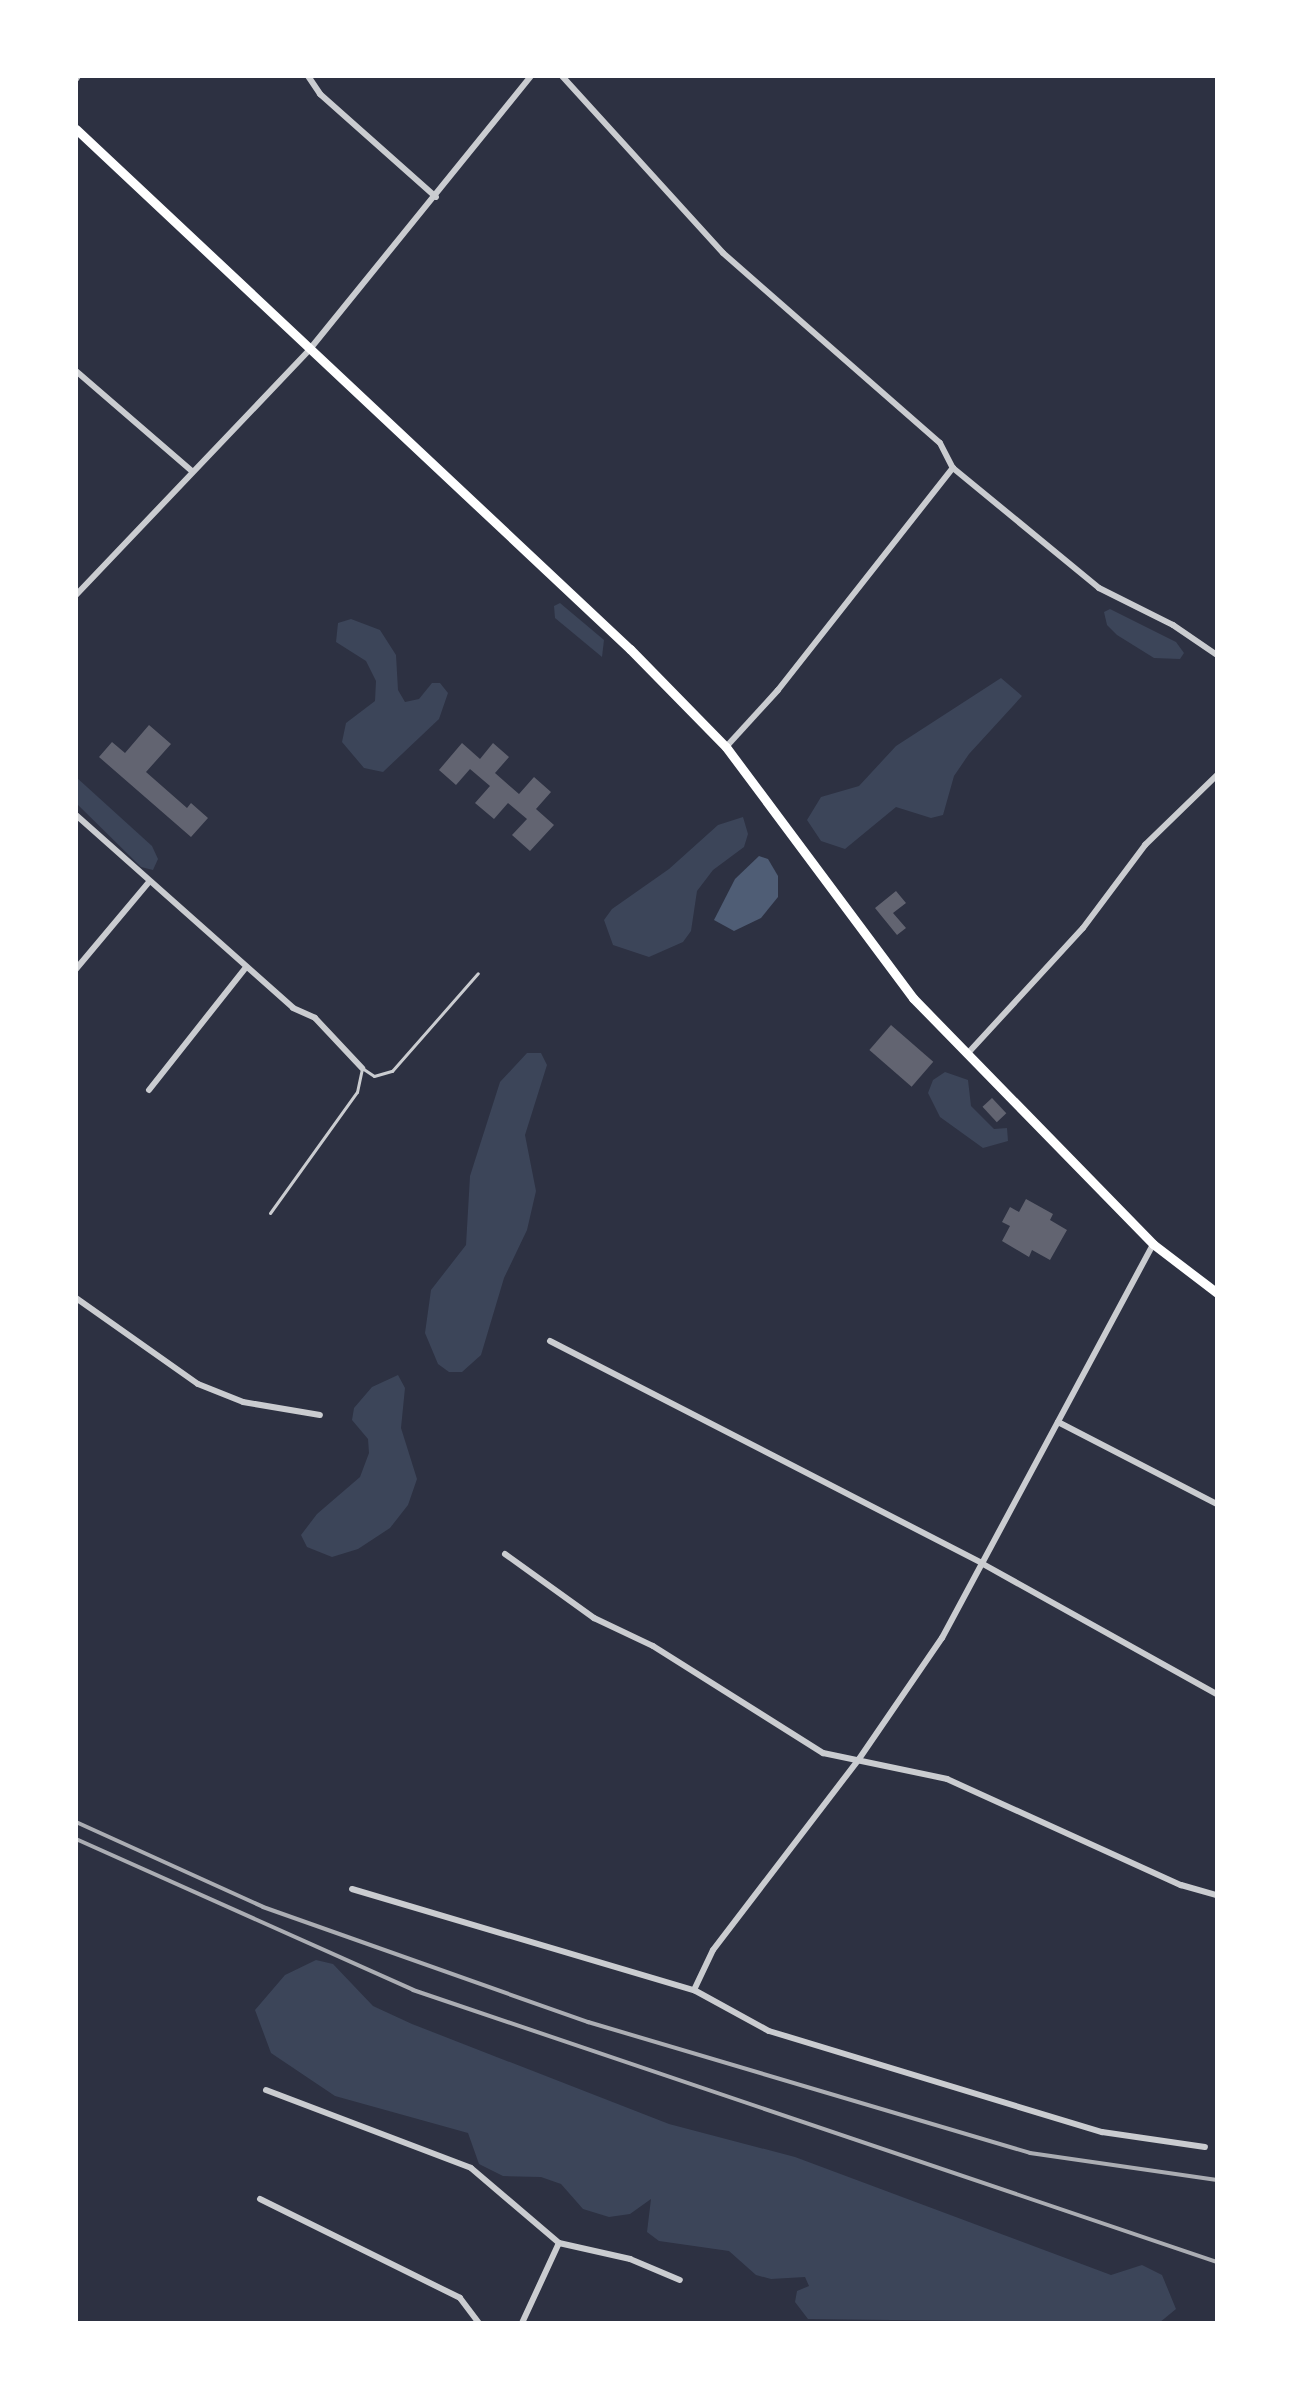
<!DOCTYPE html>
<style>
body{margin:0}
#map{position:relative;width:1293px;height:2399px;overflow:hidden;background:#2d3142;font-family:Arial,sans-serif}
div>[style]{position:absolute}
.green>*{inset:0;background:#3c4559}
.water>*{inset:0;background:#4f5d75}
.building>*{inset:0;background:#626471;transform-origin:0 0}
.service>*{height:3px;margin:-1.5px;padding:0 1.5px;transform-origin:1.5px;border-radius:1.5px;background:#caccd0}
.minor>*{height:6px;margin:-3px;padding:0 3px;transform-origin:3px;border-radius:3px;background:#caccd0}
.secondary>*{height:9px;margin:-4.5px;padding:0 4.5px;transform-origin:4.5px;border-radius:4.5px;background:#fff}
.rail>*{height:4px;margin:-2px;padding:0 2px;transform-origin:2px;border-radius:2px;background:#abadb3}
span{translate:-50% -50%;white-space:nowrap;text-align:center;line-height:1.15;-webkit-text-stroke:6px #fff;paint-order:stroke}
.frame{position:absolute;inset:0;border:78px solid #fff;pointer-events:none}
</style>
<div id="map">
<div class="green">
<i style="clip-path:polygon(560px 603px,604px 640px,602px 657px,555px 618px,554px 606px)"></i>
<i style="clip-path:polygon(1110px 609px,1176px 642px,1184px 653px,1180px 659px,1154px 658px,1117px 635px,1107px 625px,1104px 612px)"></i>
<i style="clip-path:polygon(351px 619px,380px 630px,396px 655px,398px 690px,405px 702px,419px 699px,432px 683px,440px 683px,448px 693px,439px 719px,383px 772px,364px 768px,342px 742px,346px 723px,375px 701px,376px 681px,366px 661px,336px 642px,338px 623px)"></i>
<i style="clip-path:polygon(1001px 678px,1022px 696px,969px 754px,954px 776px,943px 815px,931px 818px,896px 807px,845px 849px,821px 841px,807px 820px,821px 797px,859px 786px,896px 746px)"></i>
<i style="clip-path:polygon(76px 777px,152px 846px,158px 859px,153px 870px,141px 867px,76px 803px)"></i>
<i style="clip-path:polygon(743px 817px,748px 834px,744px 847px,713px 870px,697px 891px,691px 931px,683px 942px,649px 957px,613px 945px,604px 920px,612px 909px,669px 869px,718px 825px)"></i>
<i style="clip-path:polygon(527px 1053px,541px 1053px,547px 1065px,525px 1135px,536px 1191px,527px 1230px,504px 1278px,481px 1355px,462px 1372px,449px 1372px,438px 1364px,425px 1333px,431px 1290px,466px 1245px,470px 1176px,500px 1082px)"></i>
<i style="clip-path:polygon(945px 1072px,968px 1080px,971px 1106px,994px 1129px,1007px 1128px,1008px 1141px,983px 1148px,940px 1117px,928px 1093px,933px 1080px)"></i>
<i style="clip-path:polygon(398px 1375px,405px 1388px,401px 1428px,417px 1479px,408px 1505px,390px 1528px,358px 1549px,332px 1557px,307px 1547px,301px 1535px,317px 1514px,360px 1477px,369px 1453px,368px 1439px,352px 1420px,354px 1408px,372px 1387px)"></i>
<i style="clip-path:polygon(316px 1960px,333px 1964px,373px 2006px,412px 2024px,669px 2124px,795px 2157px,1111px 2275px,1142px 2265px,1162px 2275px,1176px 2309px,1159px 2323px,808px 2319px,795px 2302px,797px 2291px,809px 2286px,805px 2277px,771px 2279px,756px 2275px,729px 2251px,659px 2241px,647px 2232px,651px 2199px,630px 2214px,609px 2217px,583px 2209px,561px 2184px,541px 2177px,503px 2176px,479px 2164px,468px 2133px,335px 2096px,271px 2053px,255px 2010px,285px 1975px)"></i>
</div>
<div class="water">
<i style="clip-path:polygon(759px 856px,768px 859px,778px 876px,778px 897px,761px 918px,734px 931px,714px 920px,735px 879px)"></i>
</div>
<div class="building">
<i style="clip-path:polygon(149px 725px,171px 744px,146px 772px,187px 808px,191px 803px,208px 818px,191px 837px,99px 757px,112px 742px,125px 753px)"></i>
<i style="clip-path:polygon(462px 743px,480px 759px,493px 743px,509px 757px,495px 773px,519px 794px,534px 777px,551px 792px,536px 809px,554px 825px,530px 851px,512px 835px,527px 819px,508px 803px,494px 819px,475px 803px,490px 786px,470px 769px,456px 785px,439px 770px)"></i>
<i style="clip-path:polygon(896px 891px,906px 903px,893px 913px,906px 928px,897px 935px,875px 908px)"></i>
<i style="left:891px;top:1025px;width:56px;height:33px;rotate:41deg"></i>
<i style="left:992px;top:1098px;width:21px;height:13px;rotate:47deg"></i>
<i style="clip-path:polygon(1026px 1199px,1053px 1214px,1050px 1220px,1067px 1230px,1050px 1260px,1032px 1250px,1029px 1257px,1002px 1241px,1010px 1226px,1002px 1222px,1010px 1207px,1019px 1212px)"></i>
</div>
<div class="service">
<i style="left:270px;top:1213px;width:149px;rotate:-54.3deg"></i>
<i style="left:357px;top:1092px;width:25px;rotate:-78deg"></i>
<i style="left:362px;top:1068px;width:14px;rotate:34deg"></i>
<i style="left:374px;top:1076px;width:19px;rotate:-16deg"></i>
<i style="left:392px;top:1071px;width:130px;rotate:-48.7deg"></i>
</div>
<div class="minor">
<i style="left:308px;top:76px;width:22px;rotate:56deg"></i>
<i style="left:320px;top:94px;width:155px;rotate:41.6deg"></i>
<i style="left:562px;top:76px;width:239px;rotate:47.7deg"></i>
<i style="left:723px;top:253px;width:288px;rotate:41.2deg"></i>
<i style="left:940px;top:443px;width:28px;rotate:63deg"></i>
<i style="left:953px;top:468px;width:189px;rotate:39.4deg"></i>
<i style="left:1099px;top:588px;width:83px;rotate:26.6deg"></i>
<i style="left:1173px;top:625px;width:53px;rotate:34.3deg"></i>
<i style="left:76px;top:79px;width:4px;rotate:-56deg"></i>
<i style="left:76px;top:371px;width:153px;rotate:40.8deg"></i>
<i style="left:76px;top:595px;width:340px;rotate:-46.4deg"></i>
<i style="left:310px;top:349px;width:351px;rotate:-51deg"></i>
<i style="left:726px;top:747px;width:77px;rotate:-47.6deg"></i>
<i style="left:778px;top:690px;width:283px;rotate:-51.8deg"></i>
<i style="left:76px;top:815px;width:290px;rotate:41.6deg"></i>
<i style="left:293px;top:1008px;width:24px;rotate:24deg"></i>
<i style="left:315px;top:1018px;width:69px;rotate:46.8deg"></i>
<i style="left:76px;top:969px;width:114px;rotate:-50deg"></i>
<i style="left:969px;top:1052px;width:168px;rotate:-47.4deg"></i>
<i style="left:1083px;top:928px;width:104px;rotate:-53.2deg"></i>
<i style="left:1145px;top:845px;width:100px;rotate:-44.2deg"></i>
<i style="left:149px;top:1090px;width:157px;rotate:-51.7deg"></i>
<i style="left:76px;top:1298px;width:149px;rotate:35.2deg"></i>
<i style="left:198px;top:1384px;width:48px;rotate:21.8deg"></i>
<i style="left:243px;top:1402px;width:78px;rotate:9.6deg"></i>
<i style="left:550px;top:1341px;width:487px;rotate:27.2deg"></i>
<i style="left:983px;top:1564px;width:268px;rotate:29.1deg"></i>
<i style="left:1058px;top:1422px;width:179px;rotate:27.3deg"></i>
<i style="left:505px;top:1554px;width:110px;rotate:35.7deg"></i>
<i style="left:594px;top:1618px;width:65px;rotate:25.4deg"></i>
<i style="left:653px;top:1646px;width:201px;rotate:32.2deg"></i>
<i style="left:823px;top:1753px;width:127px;rotate:11.8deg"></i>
<i style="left:947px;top:1779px;width:257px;rotate:24.4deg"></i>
<i style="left:1181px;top:1885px;width:37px;rotate:16deg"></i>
<i style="left:352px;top:1889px;width:357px;rotate:16.5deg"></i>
<i style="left:694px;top:1990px;width:85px;rotate:28.7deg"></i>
<i style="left:769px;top:2031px;width:348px;rotate:16.9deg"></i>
<i style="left:1102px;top:2132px;width:104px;rotate:8.3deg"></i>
<i style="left:694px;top:1990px;width:44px;rotate:-64.6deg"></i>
<i style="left:713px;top:1950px;width:240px;rotate:-52.6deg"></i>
<i style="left:859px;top:1759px;width:147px;rotate:-55.6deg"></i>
<i style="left:942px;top:1638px;width:447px;rotate:-61.8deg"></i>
<i style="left:266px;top:2090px;width:219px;rotate:20.8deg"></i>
<i style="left:471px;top:2168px;width:116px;rotate:40.4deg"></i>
<i style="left:559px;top:2243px;width:73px;rotate:12.7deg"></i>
<i style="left:630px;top:2259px;width:54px;rotate:22.8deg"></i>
<i style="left:260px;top:2199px;width:223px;rotate:26.3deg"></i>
<i style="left:460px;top:2298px;width:31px;rotate:53deg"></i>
<i style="left:522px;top:2323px;width:88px;rotate:-65.2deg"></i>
</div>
<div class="secondary">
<i style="left:76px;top:129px;width:760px;rotate:43.19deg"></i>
<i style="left:630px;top:649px;width:137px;rotate:45.6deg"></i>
<i style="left:726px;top:747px;width:313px;rotate:53.3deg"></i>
<i style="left:913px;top:998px;width:344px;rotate:45.7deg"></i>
<i style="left:1153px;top:1244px;width:81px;rotate:37.4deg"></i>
</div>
<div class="rail">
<i style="left:76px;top:1822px;width:205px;rotate:24.4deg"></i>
<i style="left:263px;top:1907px;width:345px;rotate:19.5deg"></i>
<i style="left:588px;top:2022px;width:461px;rotate:16.5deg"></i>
<i style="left:1030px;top:2153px;width:189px;rotate:8.2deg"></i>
<i style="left:76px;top:1839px;width:369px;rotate:24.1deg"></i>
<i style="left:413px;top:1990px;width:849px;rotate:18.69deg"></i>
</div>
<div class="frame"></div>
</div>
